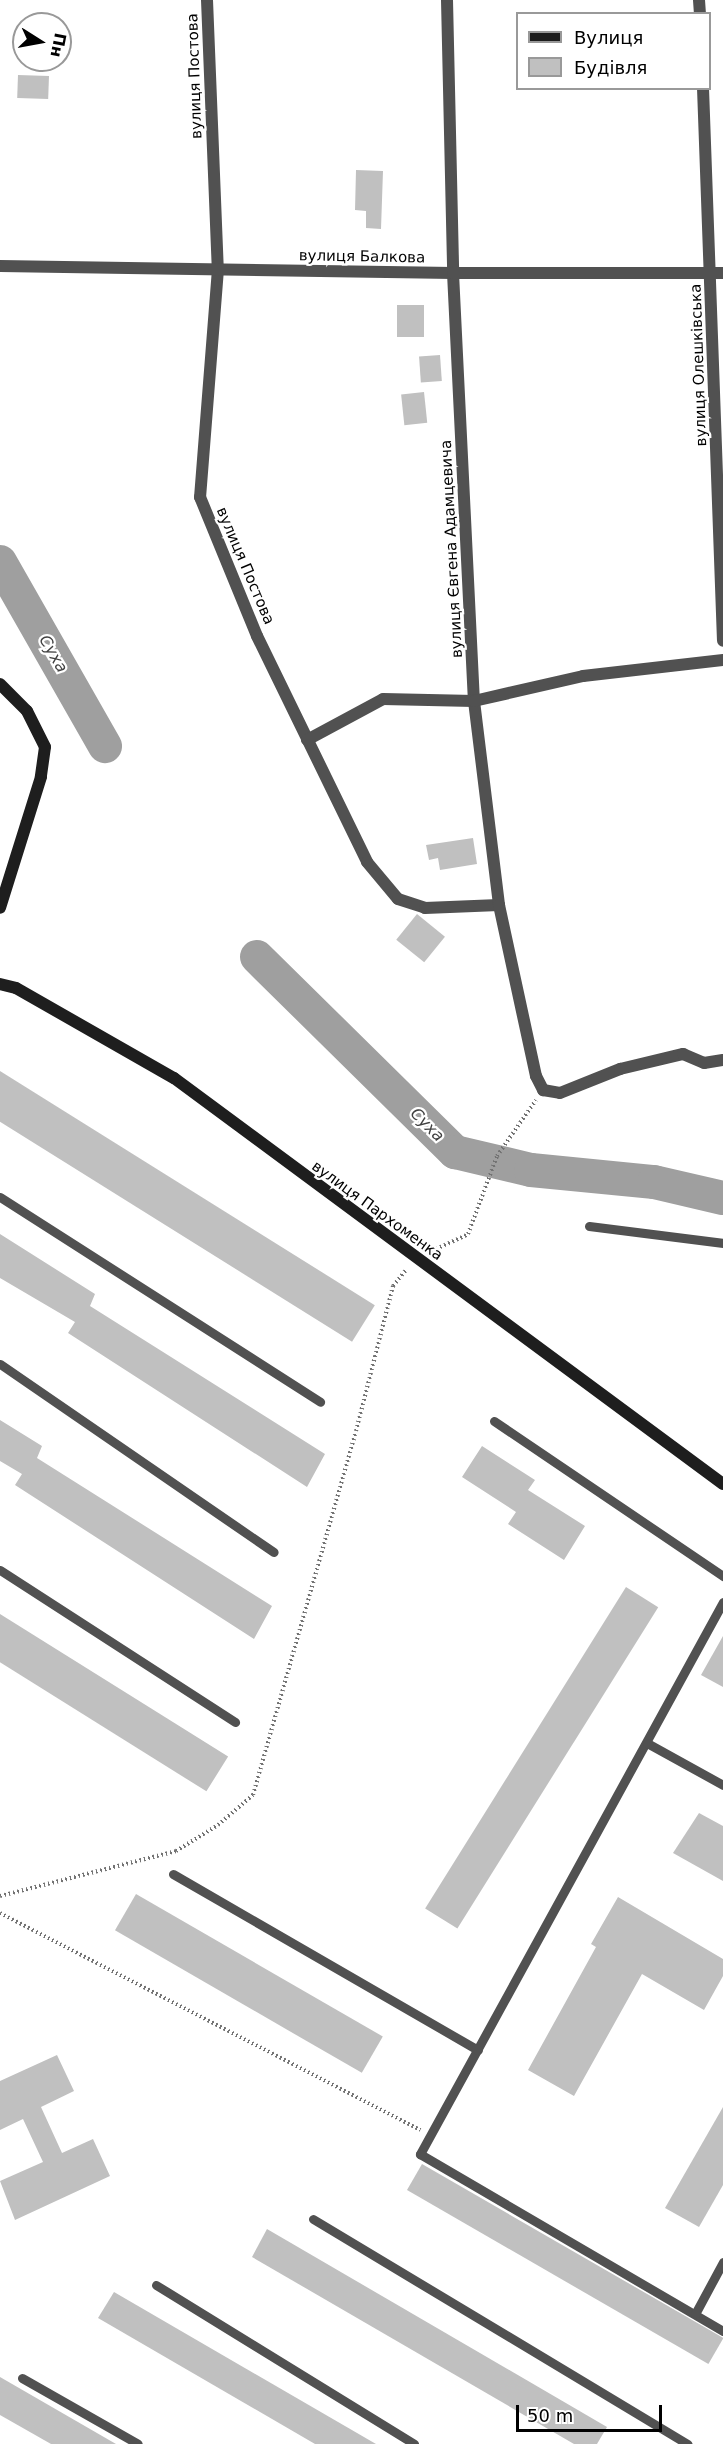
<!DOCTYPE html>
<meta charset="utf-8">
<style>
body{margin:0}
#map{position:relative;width:723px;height:2444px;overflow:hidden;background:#fff;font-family:"DejaVu Sans",sans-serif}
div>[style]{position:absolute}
.river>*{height:34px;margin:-17px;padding:0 17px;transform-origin:17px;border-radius:17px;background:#9f9f9f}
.building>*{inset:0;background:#c0c0c0;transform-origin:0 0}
.path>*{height:4px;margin-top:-2px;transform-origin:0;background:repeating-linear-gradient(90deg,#737373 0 1.5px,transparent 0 4.5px)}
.lane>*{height:9px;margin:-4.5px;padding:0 4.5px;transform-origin:4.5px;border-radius:4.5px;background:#515151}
.street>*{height:12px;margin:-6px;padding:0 6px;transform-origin:6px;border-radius:6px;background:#515151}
.secondary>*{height:12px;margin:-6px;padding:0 6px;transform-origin:6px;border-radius:6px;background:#1e1e1e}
span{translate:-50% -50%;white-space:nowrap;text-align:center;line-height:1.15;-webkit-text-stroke:4.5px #fff;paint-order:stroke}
.street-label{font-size:15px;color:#000}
.water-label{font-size:16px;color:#404040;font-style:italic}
.legend{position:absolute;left:516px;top:12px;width:195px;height:78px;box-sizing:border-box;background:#fff;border:2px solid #999;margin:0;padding:8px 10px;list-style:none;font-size:18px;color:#000}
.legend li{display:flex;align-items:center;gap:12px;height:30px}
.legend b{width:30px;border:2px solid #999}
.north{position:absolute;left:12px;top:12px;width:60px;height:60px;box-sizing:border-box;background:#fff;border:2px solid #999;border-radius:50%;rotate:101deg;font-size:16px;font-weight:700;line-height:24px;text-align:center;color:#000}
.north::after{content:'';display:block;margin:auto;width:21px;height:27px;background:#000;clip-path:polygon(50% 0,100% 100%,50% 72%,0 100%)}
.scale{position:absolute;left:516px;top:2405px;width:146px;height:27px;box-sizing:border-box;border:3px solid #000;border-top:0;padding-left:8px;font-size:18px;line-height:21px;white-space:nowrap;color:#000;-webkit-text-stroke:4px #fff;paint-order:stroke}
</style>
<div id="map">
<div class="river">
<i style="left:0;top:562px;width:212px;rotate:60.3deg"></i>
<i style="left:257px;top:957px;width:278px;rotate:44.6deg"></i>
<i style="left:455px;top:1152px;width:78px;rotate:13.3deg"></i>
<i style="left:531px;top:1170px;width:124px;rotate:5.6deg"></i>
<i style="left:654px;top:1182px;width:71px;rotate:13.1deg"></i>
</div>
<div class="building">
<i style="left:18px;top:75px;width:31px;height:23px;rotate:2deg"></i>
<i style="clip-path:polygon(356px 170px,383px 171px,381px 229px,366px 228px,366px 211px,355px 210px)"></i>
<i style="left:397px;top:305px;width:27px;height:32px"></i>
<i style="left:440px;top:355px;width:26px;height:21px;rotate:86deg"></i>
<i style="left:424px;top:392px;width:31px;height:23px;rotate:84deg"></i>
<i style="clip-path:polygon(473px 838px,477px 864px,440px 870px,438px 858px,429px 860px,426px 845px)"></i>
<i style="left:417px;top:914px;width:36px;height:33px;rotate:39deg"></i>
<i style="left:0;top:1071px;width:442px;height:43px;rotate:32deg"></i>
<i style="clip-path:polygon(0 1234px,95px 1294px,90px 1306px,325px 1454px,307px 1487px,68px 1333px,75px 1322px,0 1278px)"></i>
<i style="clip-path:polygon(0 1420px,42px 1446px,37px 1458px,272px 1606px,254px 1639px,15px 1485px,22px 1474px,0 1461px)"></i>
<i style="clip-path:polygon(482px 1446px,535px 1480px,528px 1490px,585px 1526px,564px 1560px,508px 1524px,516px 1512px,462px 1477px)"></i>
<i style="left:626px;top:1587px;width:38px;height:379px;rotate:32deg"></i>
<i style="left:0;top:1614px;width:269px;height:41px;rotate:32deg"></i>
<i style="clip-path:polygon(723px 1636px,723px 1687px,701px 1675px)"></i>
<i style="clip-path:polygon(699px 1813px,723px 1826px,723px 1881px,673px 1853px)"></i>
<i style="left:136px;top:1894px;width:285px;height:42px;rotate:30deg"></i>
<i style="clip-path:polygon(618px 1897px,723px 1959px,723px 1976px,704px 2010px,642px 1974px,574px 2096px,528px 2070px,596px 1947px,591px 1944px)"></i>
<i style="clip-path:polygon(57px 2055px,74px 2091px,41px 2107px,62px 2153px,93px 2139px,110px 2176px,15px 2220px,0 2181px,43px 2162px,23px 2119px,0 2130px,0 2081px)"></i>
<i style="clip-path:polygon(723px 2107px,723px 2185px,699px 2227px,665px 2208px)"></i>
<i style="left:422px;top:2164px;width:348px;height:30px;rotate:30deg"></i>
<i style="clip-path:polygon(267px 2229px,607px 2427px,597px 2444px,574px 2444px,252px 2257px)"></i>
<i style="clip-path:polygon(114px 2292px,376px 2444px,315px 2444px,98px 2318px)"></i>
<i style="clip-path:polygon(0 2377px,116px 2444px,51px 2444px,0 2415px)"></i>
</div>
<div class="path">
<i style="left:432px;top:1251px;width:40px;rotate:-25deg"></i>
<i style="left:468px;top:1234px;width:83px;rotate:-69.6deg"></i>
<i style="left:497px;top:1156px;width:68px;rotate:-55.1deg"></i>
<i style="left:0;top:1896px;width:182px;rotate:-14.3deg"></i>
<i style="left:176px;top:1851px;width:49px;rotate:-31.8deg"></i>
<i style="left:218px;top:1825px;width:46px;rotate:-40.6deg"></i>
<i style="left:253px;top:1795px;width:378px;rotate:-74.2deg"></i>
<i style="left:356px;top:1431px;width:150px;rotate:-75.7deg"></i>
<i style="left:393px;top:1286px;width:22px;rotate:-51deg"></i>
<i style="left:0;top:1913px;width:473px;rotate:27.3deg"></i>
</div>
<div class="lane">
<i style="left:0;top:1197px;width:380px;rotate:32.6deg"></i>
<i style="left:589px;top:1226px;width:135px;rotate:7.2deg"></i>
<i style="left:0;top:1364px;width:332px;rotate:34.5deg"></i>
<i style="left:494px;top:1421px;width:277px;rotate:34.1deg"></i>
<i style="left:0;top:1570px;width:280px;rotate:32.9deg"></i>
<i style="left:723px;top:1602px;width:630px;rotate:118.76deg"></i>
<i style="left:420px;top:2154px;width:351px;rotate:30.3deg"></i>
<i style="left:647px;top:1743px;width:87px;rotate:28.9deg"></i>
<i style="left:173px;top:1874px;width:352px;rotate:30deg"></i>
<i style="left:313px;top:2219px;width:437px;rotate:31deg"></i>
<i style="left:156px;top:2285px;width:303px;rotate:31.6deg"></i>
<i style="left:695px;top:2314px;width:59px;rotate:-61.7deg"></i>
<i style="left:22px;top:2378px;width:133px;rotate:29.6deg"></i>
</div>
<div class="street">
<i style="left:207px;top:0;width:269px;rotate:87.7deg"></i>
<i style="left:218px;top:269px;width:229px;rotate:94.5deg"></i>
<i style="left:200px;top:497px;width:150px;rotate:67.7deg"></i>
<i style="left:257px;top:636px;width:251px;rotate:64deg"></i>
<i style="left:367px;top:862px;width:48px;rotate:50deg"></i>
<i style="left:398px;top:899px;width:28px;rotate:18deg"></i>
<i style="left:425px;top:908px;width:74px;rotate:-2.3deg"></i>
<i style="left:447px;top:0;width:273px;rotate:88.7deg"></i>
<i style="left:453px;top:273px;width:429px;rotate:87.2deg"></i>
<i style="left:474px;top:701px;width:206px;rotate:83deg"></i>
<i style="left:499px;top:905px;width:175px;rotate:77.8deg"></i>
<i style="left:536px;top:1076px;width:16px;rotate:63deg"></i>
<i style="left:543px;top:1090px;width:17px;rotate:10deg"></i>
<i style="left:560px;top:1093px;width:65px;rotate:-21.8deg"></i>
<i style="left:620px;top:1069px;width:65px;rotate:-13.4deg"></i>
<i style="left:683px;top:1054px;width:23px;rotate:23deg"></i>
<i style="left:704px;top:1063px;width:19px;rotate:-9deg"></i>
<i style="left:699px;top:0;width:14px;rotate:86deg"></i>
<i style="left:703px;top:88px;width:553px;rotate:87.93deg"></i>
<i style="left:0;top:266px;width:453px;rotate:0.9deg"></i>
<i style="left:453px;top:273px;width:270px"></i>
<i style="left:307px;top:740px;width:86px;rotate:-28.3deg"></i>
<i style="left:383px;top:699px;width:91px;rotate:1.3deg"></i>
<i style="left:474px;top:701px;width:112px;rotate:-12.9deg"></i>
<i style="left:583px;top:676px;width:141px;rotate:-6.5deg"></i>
</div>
<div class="secondary">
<i style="left:0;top:684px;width:38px;rotate:45deg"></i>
<i style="left:27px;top:711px;width:40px;rotate:63.4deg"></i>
<i style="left:45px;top:747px;width:30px;rotate:98deg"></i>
<i style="left:41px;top:777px;width:137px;rotate:107.4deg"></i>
<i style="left:0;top:984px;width:16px;rotate:14deg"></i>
<i style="left:16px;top:988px;width:182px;rotate:29.7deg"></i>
<i style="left:174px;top:1078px;width:683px;rotate:36.48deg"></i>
</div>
<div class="street-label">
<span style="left:195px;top:76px;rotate:-92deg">вулиця Постова</span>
<span style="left:362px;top:257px;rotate:1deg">вулиця Балкова</span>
<span style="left:699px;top:365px;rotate:-92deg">вулиця Олешківська</span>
<span style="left:452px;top:549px;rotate:-93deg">вулиця Євгена Адамцевича</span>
<span style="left:245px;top:566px;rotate:67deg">вулиця Постова</span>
<span style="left:377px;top:1211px;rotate:36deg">вулиця Пархоменка</span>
</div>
<div class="water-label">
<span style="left:53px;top:654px;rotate:60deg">Суха</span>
<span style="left:427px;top:1125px;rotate:45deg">Суха</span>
</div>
<ul class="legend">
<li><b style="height:8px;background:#1e1e1e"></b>Вулиця</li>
<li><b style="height:16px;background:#c0c0c0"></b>Будівля</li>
</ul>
<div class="north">Пн</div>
<div class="scale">50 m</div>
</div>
